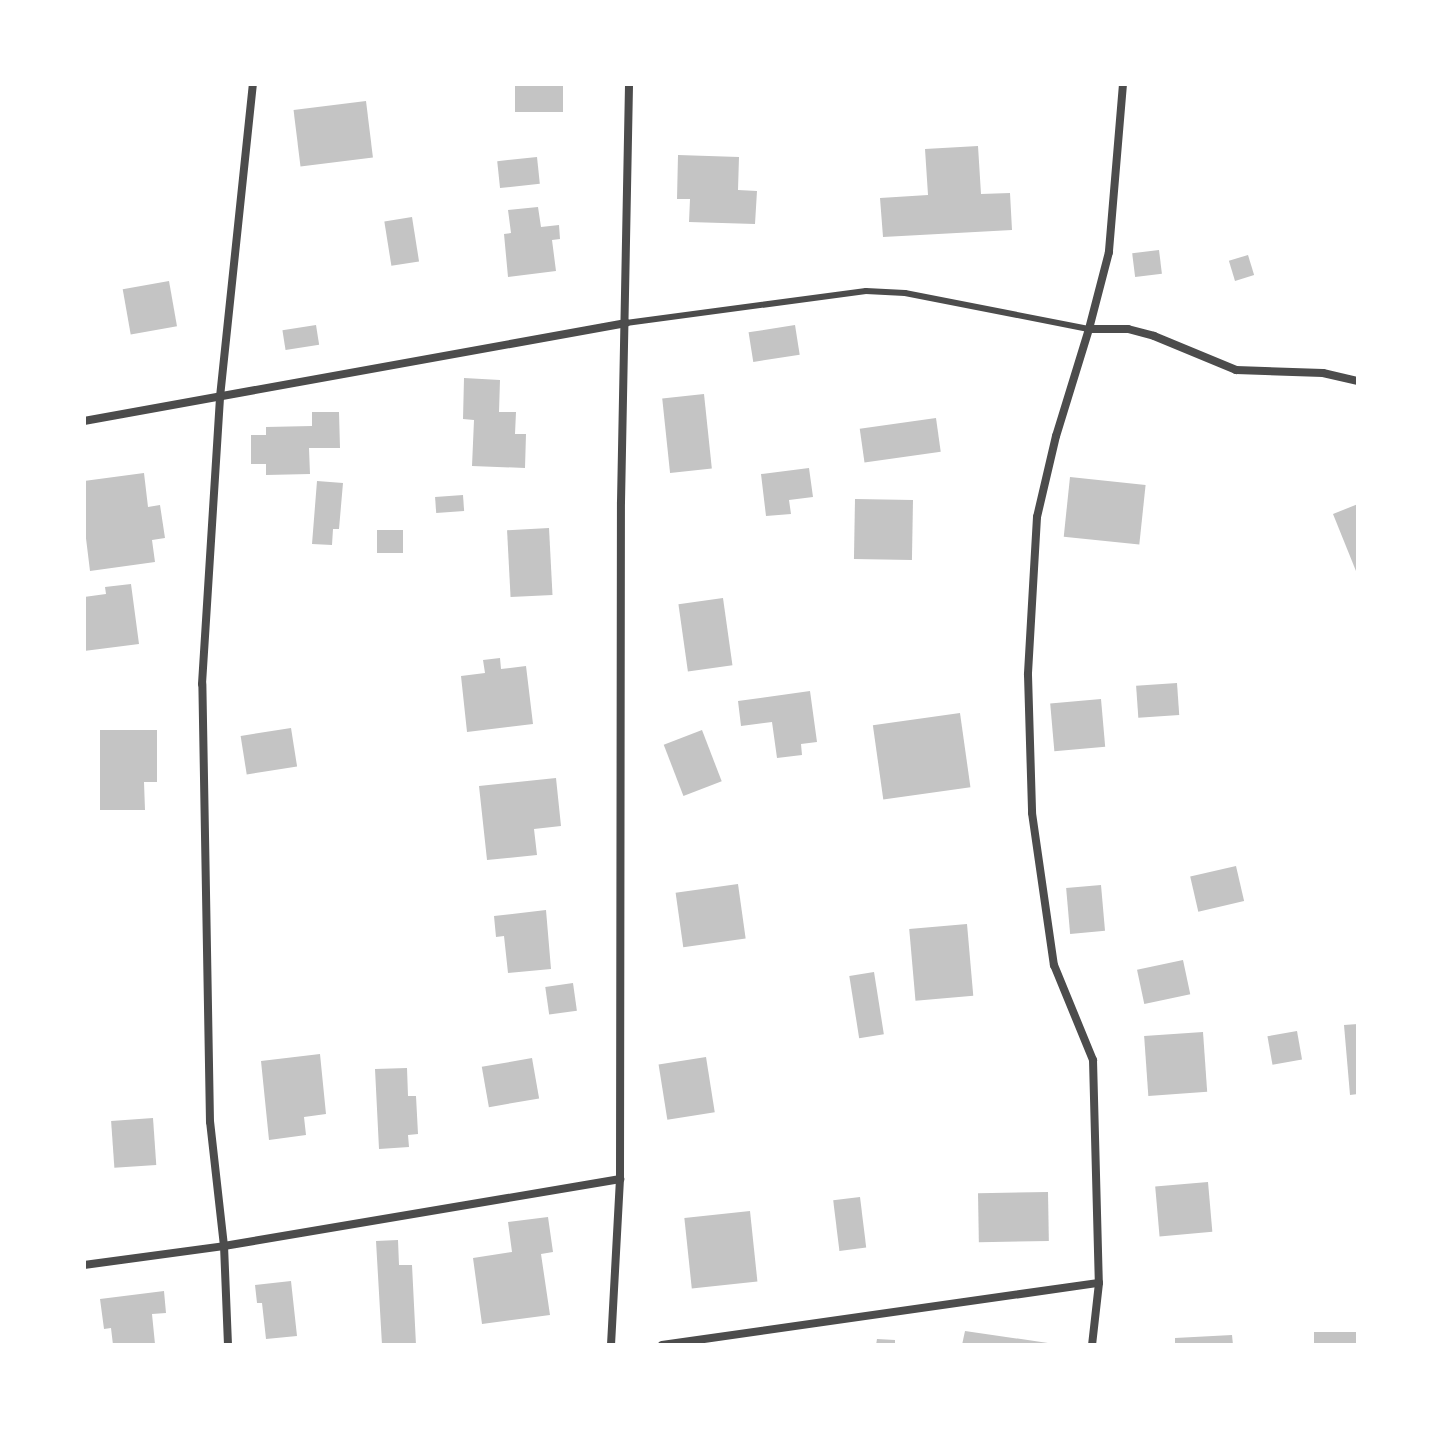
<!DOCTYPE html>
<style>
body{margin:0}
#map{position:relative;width:1442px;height:1429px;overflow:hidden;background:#fff;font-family:Commissioner,sans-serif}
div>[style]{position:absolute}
.building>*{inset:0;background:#c4c4c4;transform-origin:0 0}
.service>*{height:6px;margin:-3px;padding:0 3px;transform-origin:3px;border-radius:3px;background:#4c4c4c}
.minor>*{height:8px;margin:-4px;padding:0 4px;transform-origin:4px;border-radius:4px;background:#4c4c4c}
span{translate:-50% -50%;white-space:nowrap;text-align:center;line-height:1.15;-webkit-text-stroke:7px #fff;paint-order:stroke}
.frame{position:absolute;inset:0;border:86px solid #fff;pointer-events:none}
</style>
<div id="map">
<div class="building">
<i style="left:515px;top:84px;width:48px;height:28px"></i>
<i style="left:366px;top:101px;width:57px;height:73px;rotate:83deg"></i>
<i style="clip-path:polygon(978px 146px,981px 194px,1010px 193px,1012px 230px,883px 237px,880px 198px,928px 195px,925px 149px)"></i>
<i style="clip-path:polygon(678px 155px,739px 157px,738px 190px,757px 191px,755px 224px,689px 222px,690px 199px,677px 199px)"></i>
<i style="left:537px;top:157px;width:27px;height:40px;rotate:84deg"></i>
<i style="clip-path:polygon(538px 207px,541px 227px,559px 225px,560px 239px,552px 240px,556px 271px,508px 277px,504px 234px,511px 233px,508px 210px)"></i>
<i style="left:412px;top:217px;width:45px;height:28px;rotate:81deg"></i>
<i style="left:1159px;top:250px;width:24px;height:27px;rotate:83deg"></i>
<i style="left:1248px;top:255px;width:21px;height:20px;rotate:73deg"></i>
<i style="left:169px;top:281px;width:46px;height:47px;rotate:80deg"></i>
<i style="left:316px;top:325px;width:20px;height:34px;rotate:81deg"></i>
<i style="left:795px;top:325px;width:30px;height:47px;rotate:81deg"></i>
<i style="clip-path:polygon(464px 378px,500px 380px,499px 412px,516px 412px,515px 434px,526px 434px,525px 468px,472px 466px,474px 420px,463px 419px)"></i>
<i style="left:704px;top:394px;width:75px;height:42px;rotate:84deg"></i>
<i style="clip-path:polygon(312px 412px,339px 412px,340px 448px,309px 448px,310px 474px,266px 475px,266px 464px,251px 464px,251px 435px,266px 435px,266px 427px,312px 426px)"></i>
<i style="left:936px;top:418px;width:34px;height:77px;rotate:82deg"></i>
<i style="clip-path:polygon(809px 468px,813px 497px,789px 500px,791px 514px,766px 516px,761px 474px)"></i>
<i style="clip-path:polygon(144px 473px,148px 507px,160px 505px,165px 538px,152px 540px,155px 562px,90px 571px,84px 522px,84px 481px)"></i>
<i style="left:1070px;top:477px;width:76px;height:60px;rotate:6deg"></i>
<i style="clip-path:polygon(317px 481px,343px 483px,339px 529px,333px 529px,332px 545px,312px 544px)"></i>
<i style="left:463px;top:495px;width:16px;height:28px;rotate:86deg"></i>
<i style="left:855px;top:499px;width:58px;height:60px;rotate:1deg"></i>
<i style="clip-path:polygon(1358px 504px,1358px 576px,1333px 514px)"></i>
<i style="left:549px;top:528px;width:67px;height:42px;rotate:87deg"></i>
<i style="left:377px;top:530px;width:26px;height:23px"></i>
<i style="clip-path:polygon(131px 584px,139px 644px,84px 651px,84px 597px,106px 594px,105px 587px)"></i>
<i style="left:723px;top:598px;width:68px;height:45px;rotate:82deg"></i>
<i style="clip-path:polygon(500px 658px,501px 669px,526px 666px,533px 724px,467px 732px,461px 676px,485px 673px,483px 660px)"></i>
<i style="left:1177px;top:683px;width:32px;height:41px;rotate:86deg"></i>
<i style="clip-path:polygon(810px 691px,817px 742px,801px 744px,802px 755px,777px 758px,772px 722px,741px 726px,738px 701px)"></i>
<i style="left:1101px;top:699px;width:48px;height:51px;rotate:85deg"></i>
<i style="left:960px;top:713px;width:75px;height:88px;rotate:82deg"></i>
<i style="left:291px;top:728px;width:39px;height:51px;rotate:81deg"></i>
<i style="clip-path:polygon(100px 730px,157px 730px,157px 782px,144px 782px,145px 810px,100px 810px)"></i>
<i style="left:702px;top:730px;width:55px;height:41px;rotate:69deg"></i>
<i style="clip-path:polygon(556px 778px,561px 826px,534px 829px,537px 855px,487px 860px,479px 786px)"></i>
<i style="left:1236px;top:866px;width:36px;height:47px;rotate:77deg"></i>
<i style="left:738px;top:884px;width:55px;height:63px;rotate:82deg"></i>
<i style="left:1101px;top:885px;width:46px;height:35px;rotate:85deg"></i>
<i style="clip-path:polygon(546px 910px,551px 969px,508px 973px,504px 936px,496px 937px,494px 916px)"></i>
<i style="left:967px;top:924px;width:72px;height:58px;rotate:85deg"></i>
<i style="left:1183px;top:960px;width:35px;height:47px;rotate:78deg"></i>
<i style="left:874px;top:972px;width:63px;height:25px;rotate:81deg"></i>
<i style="left:573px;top:983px;width:28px;height:28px;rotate:82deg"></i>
<i style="clip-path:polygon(1358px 1024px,1358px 1094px,1350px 1095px,1344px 1025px)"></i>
<i style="left:1297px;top:1031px;width:29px;height:30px;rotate:80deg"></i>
<i style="left:1203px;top:1032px;width:60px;height:59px;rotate:86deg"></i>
<i style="clip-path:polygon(320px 1054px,326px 1114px,304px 1117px,306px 1135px,269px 1140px,261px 1061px)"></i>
<i style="left:706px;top:1057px;width:56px;height:48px;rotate:81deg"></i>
<i style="left:532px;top:1058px;width:41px;height:51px;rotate:80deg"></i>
<i style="clip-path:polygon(407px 1068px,408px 1096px,416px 1096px,418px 1134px,408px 1135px,409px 1147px,379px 1149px,375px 1069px)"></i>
<i style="left:153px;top:1118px;width:47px;height:42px;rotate:86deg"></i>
<i style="left:1208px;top:1182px;width:50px;height:53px;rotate:85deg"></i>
<i style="left:1048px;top:1192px;width:49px;height:70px;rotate:89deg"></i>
<i style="left:860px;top:1197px;width:51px;height:27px;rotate:83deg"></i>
<i style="left:750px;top:1211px;width:71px;height:66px;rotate:84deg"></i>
<i style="clip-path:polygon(548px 1217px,553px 1252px,541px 1254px,550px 1315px,482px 1324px,473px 1258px,512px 1252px,508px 1222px)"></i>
<i style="clip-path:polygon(398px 1240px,399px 1265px,412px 1265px,416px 1345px,382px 1345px,376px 1241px)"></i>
<i style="clip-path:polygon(291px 1281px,297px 1336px,266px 1339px,262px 1303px,257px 1303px,255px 1285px)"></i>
<i style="clip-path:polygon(164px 1291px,166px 1313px,152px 1314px,155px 1344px,113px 1345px,111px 1328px,104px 1329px,100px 1299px)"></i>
<i style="clip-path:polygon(965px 1331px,1048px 1343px,1048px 1345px,962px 1345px)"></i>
<i style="left:1314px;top:1332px;width:44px;height:13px"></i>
<i style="clip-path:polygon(1232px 1335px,1233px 1345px,1175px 1345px,1175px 1338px)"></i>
<i style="clip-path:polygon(877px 1339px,895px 1340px,895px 1345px,876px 1345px)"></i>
</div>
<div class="service">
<i style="left:626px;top:323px;width:242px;rotate:-7.6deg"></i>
<i style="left:866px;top:291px;width:39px;rotate:3deg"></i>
<i style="left:905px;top:293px;width:187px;rotate:11.1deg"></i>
</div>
<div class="minor">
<i style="left:1123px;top:84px;width:169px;rotate:94.8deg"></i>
<i style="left:1109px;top:252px;width:80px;rotate:104.6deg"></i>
<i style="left:1089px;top:329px;width:39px"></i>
<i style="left:1128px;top:329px;width:27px;rotate:15deg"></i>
<i style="left:1154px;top:336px;width:89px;rotate:22.5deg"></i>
<i style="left:1236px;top:370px;width:87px;rotate:2deg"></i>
<i style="left:1323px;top:373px;width:36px;rotate:13deg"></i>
<i style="left:1089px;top:329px;width:112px;rotate:107.1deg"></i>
<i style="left:1056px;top:436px;width:83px;rotate:103.2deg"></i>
<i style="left:1037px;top:517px;width:158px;rotate:93.3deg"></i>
<i style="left:1028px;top:675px;width:138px;rotate:88.3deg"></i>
<i style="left:1032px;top:813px;width:154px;rotate:81.8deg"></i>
<i style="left:1054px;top:965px;width:103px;rotate:67.7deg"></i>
<i style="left:1093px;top:1060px;width:223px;rotate:88.5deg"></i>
<i style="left:1099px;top:1283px;width:62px;rotate:96.4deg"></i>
<i style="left:84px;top:421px;width:551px;rotate:-10.25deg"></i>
<i style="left:84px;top:1265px;width:141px;rotate:-7.7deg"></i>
<i style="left:224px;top:1246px;width:402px;rotate:-9.6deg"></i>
<i style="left:228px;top:1345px;width:99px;rotate:-92.3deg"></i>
<i style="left:224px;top:1246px;width:125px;rotate:-96.4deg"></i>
<i style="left:210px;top:1122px;width:438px;rotate:-91deg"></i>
<i style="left:202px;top:684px;width:288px;rotate:-86.4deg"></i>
<i style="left:220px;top:397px;width:315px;rotate:-84deg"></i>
<i style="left:611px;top:1345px;width:166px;rotate:-86.9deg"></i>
<i style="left:620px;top:1179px;width:677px;rotate:-89.92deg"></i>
<i style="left:621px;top:502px;width:418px;rotate:-88.9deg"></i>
<i style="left:662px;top:1345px;width:441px;rotate:-8.1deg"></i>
</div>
<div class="frame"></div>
</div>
